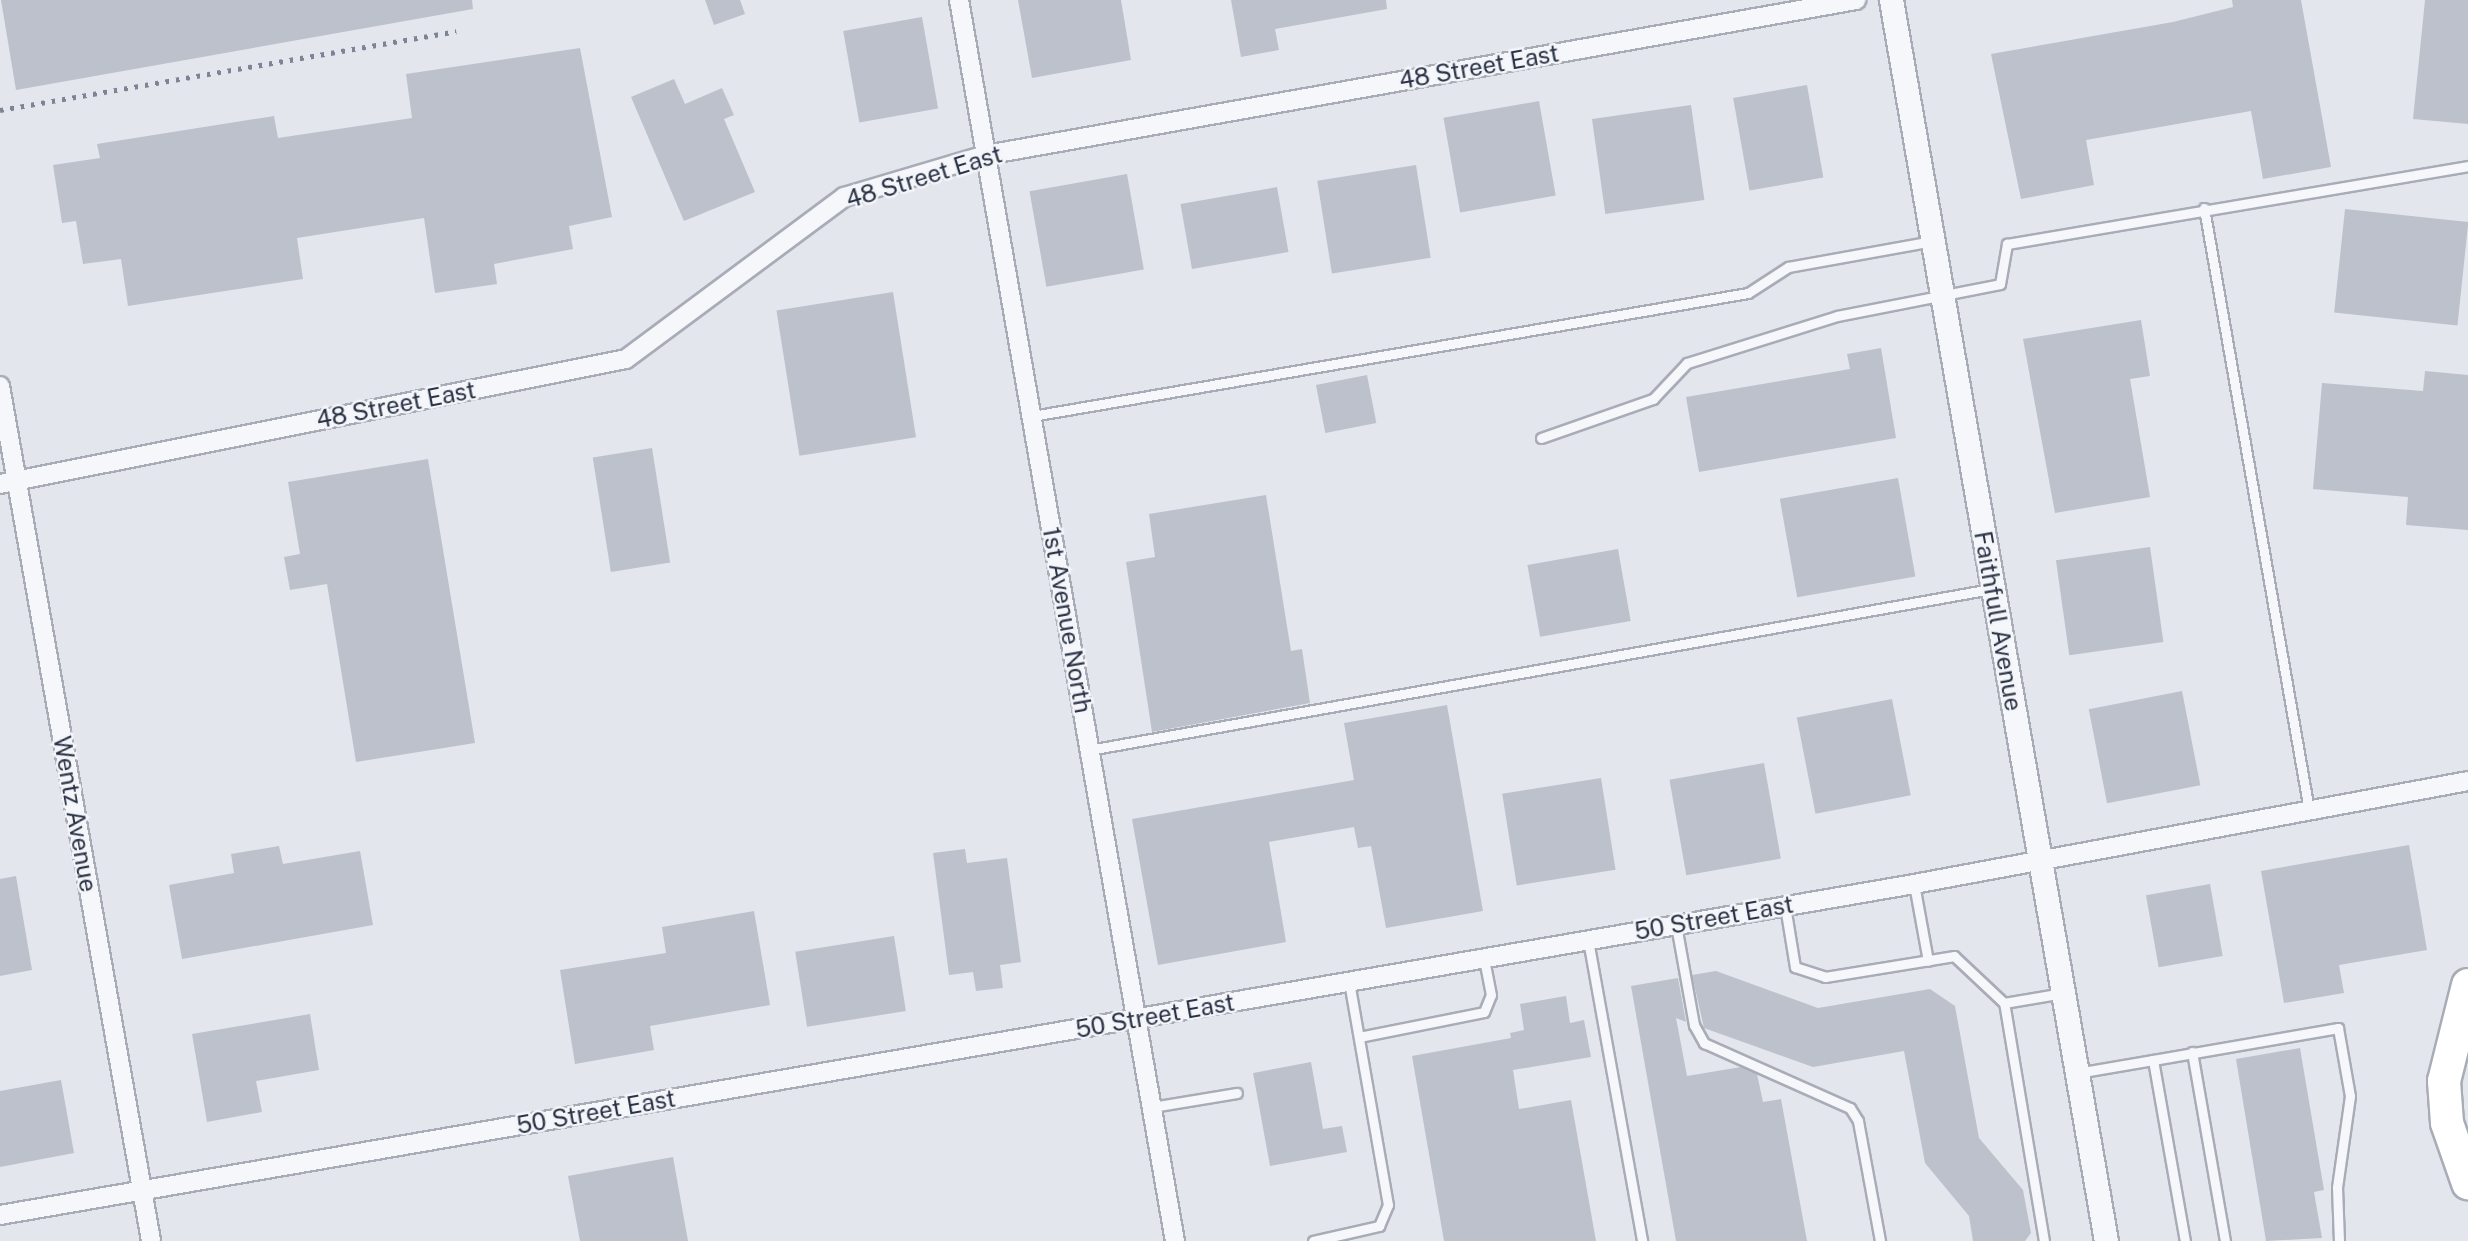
<!DOCTYPE html>
<style>
body{margin:0}
#map{position:relative;width:2468px;height:1241px;overflow:hidden;background:#e3e6ec;font-family:"Public Sans",sans-serif}
div>[style]{position:absolute}
.building>*{inset:0;background:#bdc1cc;transform-origin:0 0}
.roads{filter:drop-shadow(2px 0 #a8acb7) drop-shadow(-2px 0 #a8acb7) drop-shadow(0 2px #a8acb7) drop-shadow(0 -2px #a8acb7)}
.service>*{height:9px;margin:-4.5px;padding:0 4.5px;transform-origin:4.5px;border-radius:4.5px;background:#f6f7fa}
.minor>*{height:18px;margin:-9px;padding:0 9px;transform-origin:9px;border-radius:9px;background:#f6f7fa}
.tertiary>*{height:23px;margin:-11.5px;padding:0 11.5px;transform-origin:11.5px;border-radius:11.5px;background:#f6f7fa}
.motorway>*{height:32px;margin:-16px;padding:0 16px;transform-origin:16px;border-radius:16px;background:#fff}
.rail>*{height:5px;margin-top:-2.5px;transform-origin:0;background:repeating-linear-gradient(90deg,#7c8496 0 3.5px,transparent 0 10.5px)}
span{translate:-50% -50%;white-space:nowrap;text-align:center;line-height:1.15;-webkit-text-stroke:5px #f3f5f9;paint-order:stroke}
.street-label{font-size:24px;color:#2a3245}
</style>
<div id="map">
<div class="building">
<i style="clip-path:polygon(1px 0,472px 0,473px 9px,16px 90px)"></i>
<i style="clip-path:polygon(705px 0,740px 0,745px 14px,714px 25px)"></i>
<i style="clip-path:polygon(1018px 0,1121px 0,1131px 60px,1032px 78px)"></i>
<i style="clip-path:polygon(1231px 0,1386px 0,1387px 9px,1275px 29px,1279px 50px,1241px 57px)"></i>
<i style="clip-path:polygon(2232px 0,2301px 0,2331px 167px,2263px 179px,2251px 111px,2086px 140px,2094px 185px,2021px 199px,1991px 54px,2173px 22px,2233px 7px)"></i>
<i style="clip-path:polygon(2425px 0,2468px 0,2468px 124px,2413px 119px)"></i>
<i style="left:922px;top:17px;width:93px;height:80px;rotate:80deg"></i>
<i style="clip-path:polygon(580px 48px,612px 217px,569px 226px,573px 249px,494px 264px,497px 284px,435px 293px,424px 218px,297px 238px,303px 279px,128px 306px,121px 259px,83px 264px,76px 221px,62px 223px,53px 165px,100px 158px,97px 144px,274px 116px,278px 138px,412px 118px,406px 74px)"></i>
<i style="clip-path:polygon(674px 79px,685px 104px,722px 88px,734px 115px,724px 119px,755px 192px,684px 221px,631px 97px)"></i>
<i style="left:1807px;top:85px;width:94px;height:75px;rotate:80deg"></i>
<i style="left:1539px;top:101px;width:96px;height:97px;rotate:80deg"></i>
<i style="left:1691px;top:105px;width:96px;height:100px;rotate:82deg"></i>
<i style="left:1416px;top:165px;width:94px;height:100px;rotate:81deg"></i>
<i style="left:1127px;top:174px;width:97px;height:99px;rotate:80deg"></i>
<i style="left:1277px;top:187px;width:66px;height:98px;rotate:80deg"></i>
<i style="left:2345px;top:209px;width:124px;height:104px;rotate:6deg"></i>
<i style="left:893px;top:292px;width:147px;height:118px;rotate:81deg"></i>
<i style="clip-path:polygon(2141px 320px,2150px 376px,2130px 379px,2150px 497px,2055px 513px,2023px 339px)"></i>
<i style="clip-path:polygon(1881px 348px,1896px 438px,1699px 472px,1686px 397px,1850px 369px,1847px 354px)"></i>
<i style="clip-path:polygon(2425px 371px,2468px 375px,2468px 530px,2406px 525px,2408px 497px,2313px 489px,2322px 383px,2423px 391px)"></i>
<i style="left:1367px;top:375px;width:49px;height:52px;rotate:79deg"></i>
<i style="left:652px;top:448px;width:116px;height:60px;rotate:81deg"></i>
<i style="clip-path:polygon(428px 459px,475px 743px,356px 762px,327px 584px,290px 590px,284px 557px,300px 554px,288px 482px)"></i>
<i style="left:1898px;top:478px;width:100px;height:120px;rotate:80deg"></i>
<i style="clip-path:polygon(1266px 495px,1291px 651px,1302px 649px,1310px 703px,1152px 732px,1126px 562px,1155px 557px,1149px 514px)"></i>
<i style="left:2150px;top:547px;width:96px;height:95px;rotate:82deg"></i>
<i style="left:1618px;top:549px;width:73px;height:92px;rotate:80deg"></i>
<i style="left:2182px;top:691px;width:96px;height:95px;rotate:79deg"></i>
<i style="left:1892px;top:699px;width:98px;height:97px;rotate:79deg"></i>
<i style="clip-path:polygon(1447px 705px,1483px 911px,1386px 928px,1371px 846px,1358px 848px,1354px 827px,1269px 842px,1286px 942px,1158px 965px,1132px 819px,1354px 780px,1344px 723px)"></i>
<i style="left:1764px;top:763px;width:97px;height:96px;rotate:80deg"></i>
<i style="left:1601px;top:778px;width:93px;height:100px;rotate:81deg"></i>
<i style="clip-path:polygon(2409px 845px,2427px 950px,2339px 965px,2344px 993px,2284px 1003px,2261px 871px)"></i>
<i style="clip-path:polygon(279px 846px,283px 864px,360px 851px,373px 925px,182px 959px,169px 885px,234px 873px,231px 854px)"></i>
<i style="clip-path:polygon(965px 849px,967px 863px,1007px 858px,1021px 962px,1000px 965px,1003px 988px,976px 991px,973px 972px,949px 975px,933px 853px)"></i>
<i style="clip-path:polygon(16px 876px,32px 970px,0 976px,0 879px)"></i>
<i style="left:2210px;top:884px;width:73px;height:65px;rotate:80deg"></i>
<i style="clip-path:polygon(754px 911px,770px 1005px,650px 1026px,654px 1050px,575px 1064px,560px 970px,666px 953px,662px 927px)"></i>
<i style="left:894px;top:936px;width:76px;height:100px;rotate:81deg"></i>
<i style="clip-path:polygon(1716px 971px,1818px 1008px,1930px 989px,1955px 1006px,1979px 1138px,2023px 1190px,2031px 1233px,2025px 1241px,1973px 1241px,1969px 1216px,1925px 1163px,1904px 1051px,1813px 1067px,1704px 1028px,1692px 975px)"></i>
<i style="clip-path:polygon(1678px 978px,1686px 1022px,1676px 1018px,1687px 1076px,1741px 1067px,1757px 1074px,1763px 1102px,1781px 1099px,1807px 1241px,1676px 1241px,1631px 986px)"></i>
<i style="clip-path:polygon(1566px 996px,1570px 1023px,1584px 1020px,1591px 1057px,1513px 1070px,1519px 1109px,1571px 1100px,1596px 1241px,1444px 1241px,1412px 1056px,1511px 1038px,1510px 1033px,1524px 1030px,1520px 1004px)"></i>
<i style="clip-path:polygon(310px 1014px,319px 1070px,256px 1081px,262px 1112px,207px 1122px,192px 1034px)"></i>
<i style="clip-path:polygon(2300px 1048px,2324px 1190px,2314px 1192px,2322px 1238px,2266px 1241px,2236px 1059px)"></i>
<i style="clip-path:polygon(1311px 1062px,1323px 1129px,1342px 1126px,1347px 1152px,1270px 1166px,1253px 1073px)"></i>
<i style="clip-path:polygon(61px 1080px,74px 1153px,0 1167px,0 1091px)"></i>
<i style="clip-path:polygon(673px 1157px,688px 1241px,580px 1241px,568px 1176px)"></i>
</div>
<div class="roads">
<div class="service">
<i style="left:2204px;top:208px;width:611px;rotate:80.11deg"></i>
<i style="left:1032px;top:416px;width:726px;rotate:-9.75deg"></i>
<i style="left:1748px;top:293px;width:48px;rotate:-33deg"></i>
<i style="left:1788px;top:267px;width:147px;rotate:-10.2deg"></i>
<i style="left:1541px;top:438px;width:119px;rotate:-19.2deg"></i>
<i style="left:1653px;top:399px;width:50px;rotate:-46.6deg"></i>
<i style="left:1687px;top:363px;width:157px;rotate:-17.4deg"></i>
<i style="left:1837px;top:316px;width:166px;rotate:-11.1deg"></i>
<i style="left:2000px;top:284px;width:41px;rotate:-80.1deg"></i>
<i style="left:2007px;top:244px;width:468px;rotate:-9.6deg"></i>
<i style="left:1089px;top:750px;width:916px;rotate:-10.12deg"></i>
<i style="left:1914px;top:884px;width:78px;rotate:79.7deg"></i>
<i style="left:1785px;top:906px;width:62px;rotate:80.7deg"></i>
<i style="left:1795px;top:967px;width:32px;rotate:18deg"></i>
<i style="left:1825px;top:977px;width:131px;rotate:-9.2deg"></i>
<i style="left:1954px;top:956px;width:69px;rotate:43.2deg"></i>
<i style="left:1676px;top:925px;width:102px;rotate:79.8deg"></i>
<i style="left:1694px;top:1025px;width:21px;rotate:61deg"></i>
<i style="left:1704px;top:1043px;width:160px;rotate:24deg"></i>
<i style="left:1850px;top:1108px;width:15px;rotate:58deg"></i>
<i style="left:1858px;top:1121px;width:122px;rotate:79.6deg"></i>
<i style="left:1588px;top:940px;width:306px;rotate:79.8deg"></i>
<i style="left:1359px;top:1037px;width:127px;rotate:-11.3deg"></i>
<i style="left:1484px;top:1012px;width:18px;rotate:-68deg"></i>
<i style="left:1491px;top:995px;width:37px;rotate:-101deg"></i>
<i style="left:2192px;top:1052px;width:192px;rotate:80.1deg"></i>
<i style="left:2153px;top:1060px;width:188px;rotate:-9.8deg"></i>
<i style="left:2338px;top:1028px;width:69px;rotate:80deg"></i>
<i style="left:2350px;top:1096px;width:92px;rotate:98.1deg"></i>
<i style="left:2337px;top:1187px;width:54px;rotate:87.9deg"></i>
<i style="left:2077px;top:1073px;width:77px;rotate:-9.7deg"></i>
<i style="left:2153px;top:1060px;width:184px;rotate:80deg"></i>
<i style="left:1152px;top:1107px;width:86px;rotate:-9.4deg"></i>
<i style="left:1313px;top:1241px;width:68px;rotate:-12.8deg"></i>
<i style="left:1379px;top:1226px;width:23px;rotate:-67deg"></i>
<i style="left:1388px;top:1205px;width:226px;rotate:-99.9deg"></i>
<i style="left:2044px;top:1241px;width:241px;rotate:-99.5deg"></i>
<i style="left:2004px;top:1003px;width:60px;rotate:-9.6deg"></i>
</div>
<div class="minor">
<i style="left:959px;top:0;width:1260px;rotate:80.13deg"></i>
<i style="left:0;top:386px;width:868px;rotate:79.98deg"></i>
<i style="left:0;top:484px;width:638px;rotate:-11.29deg"></i>
<i style="left:626px;top:359px;width:272px;rotate:-36.6deg"></i>
<i style="left:844px;top:197px;width:148px;rotate:-16.5deg"></i>
<i style="left:986px;top:155px;width:884px;rotate:-10.1deg"></i>
<i style="left:0;top:1215px;width:1942px;rotate:-9.81deg"></i>
<i style="left:1914px;top:884px;width:563px;rotate:-10.53deg"></i>
</div>
<div class="tertiary">
<i style="left:1891px;top:0;width:1259px;rotate:80.17deg"></i>
</div>
<div class="motorway">
<i style="left:2468px;top:985px;width:99px;rotate:104deg"></i>
<i style="left:2444px;top:1081px;width:42px;rotate:85.9deg"></i>
<i style="left:2447px;top:1123px;width:64px;rotate:70.7deg"></i>
</div>
</div>
<div class="rail">
<i style="left:0;top:110px;width:463px;rotate:-9.8deg"></i>
</div>
<div class="street-label">
<span style="left:1479px;top:67px;rotate:-10deg">48 Street East</span>
<span style="left:924px;top:177px;rotate:-17deg">48 Street East</span>
<span style="left:396px;top:405px;rotate:-11deg">48 Street East</span>
<span style="left:1067px;top:620px;rotate:80deg">1st Avenue North</span>
<span style="left:1998px;top:621px;rotate:80deg">Faithfull Avenue</span>
<span style="left:75px;top:814px;rotate:80deg">Wentz Avenue</span>
<span style="left:1714px;top:918px;rotate:-10deg">50 Street East</span>
<span style="left:1155px;top:1016px;rotate:-10deg">50 Street East</span>
<span style="left:596px;top:1112px;rotate:-10deg">50 Street East</span>
</div>
</div>
